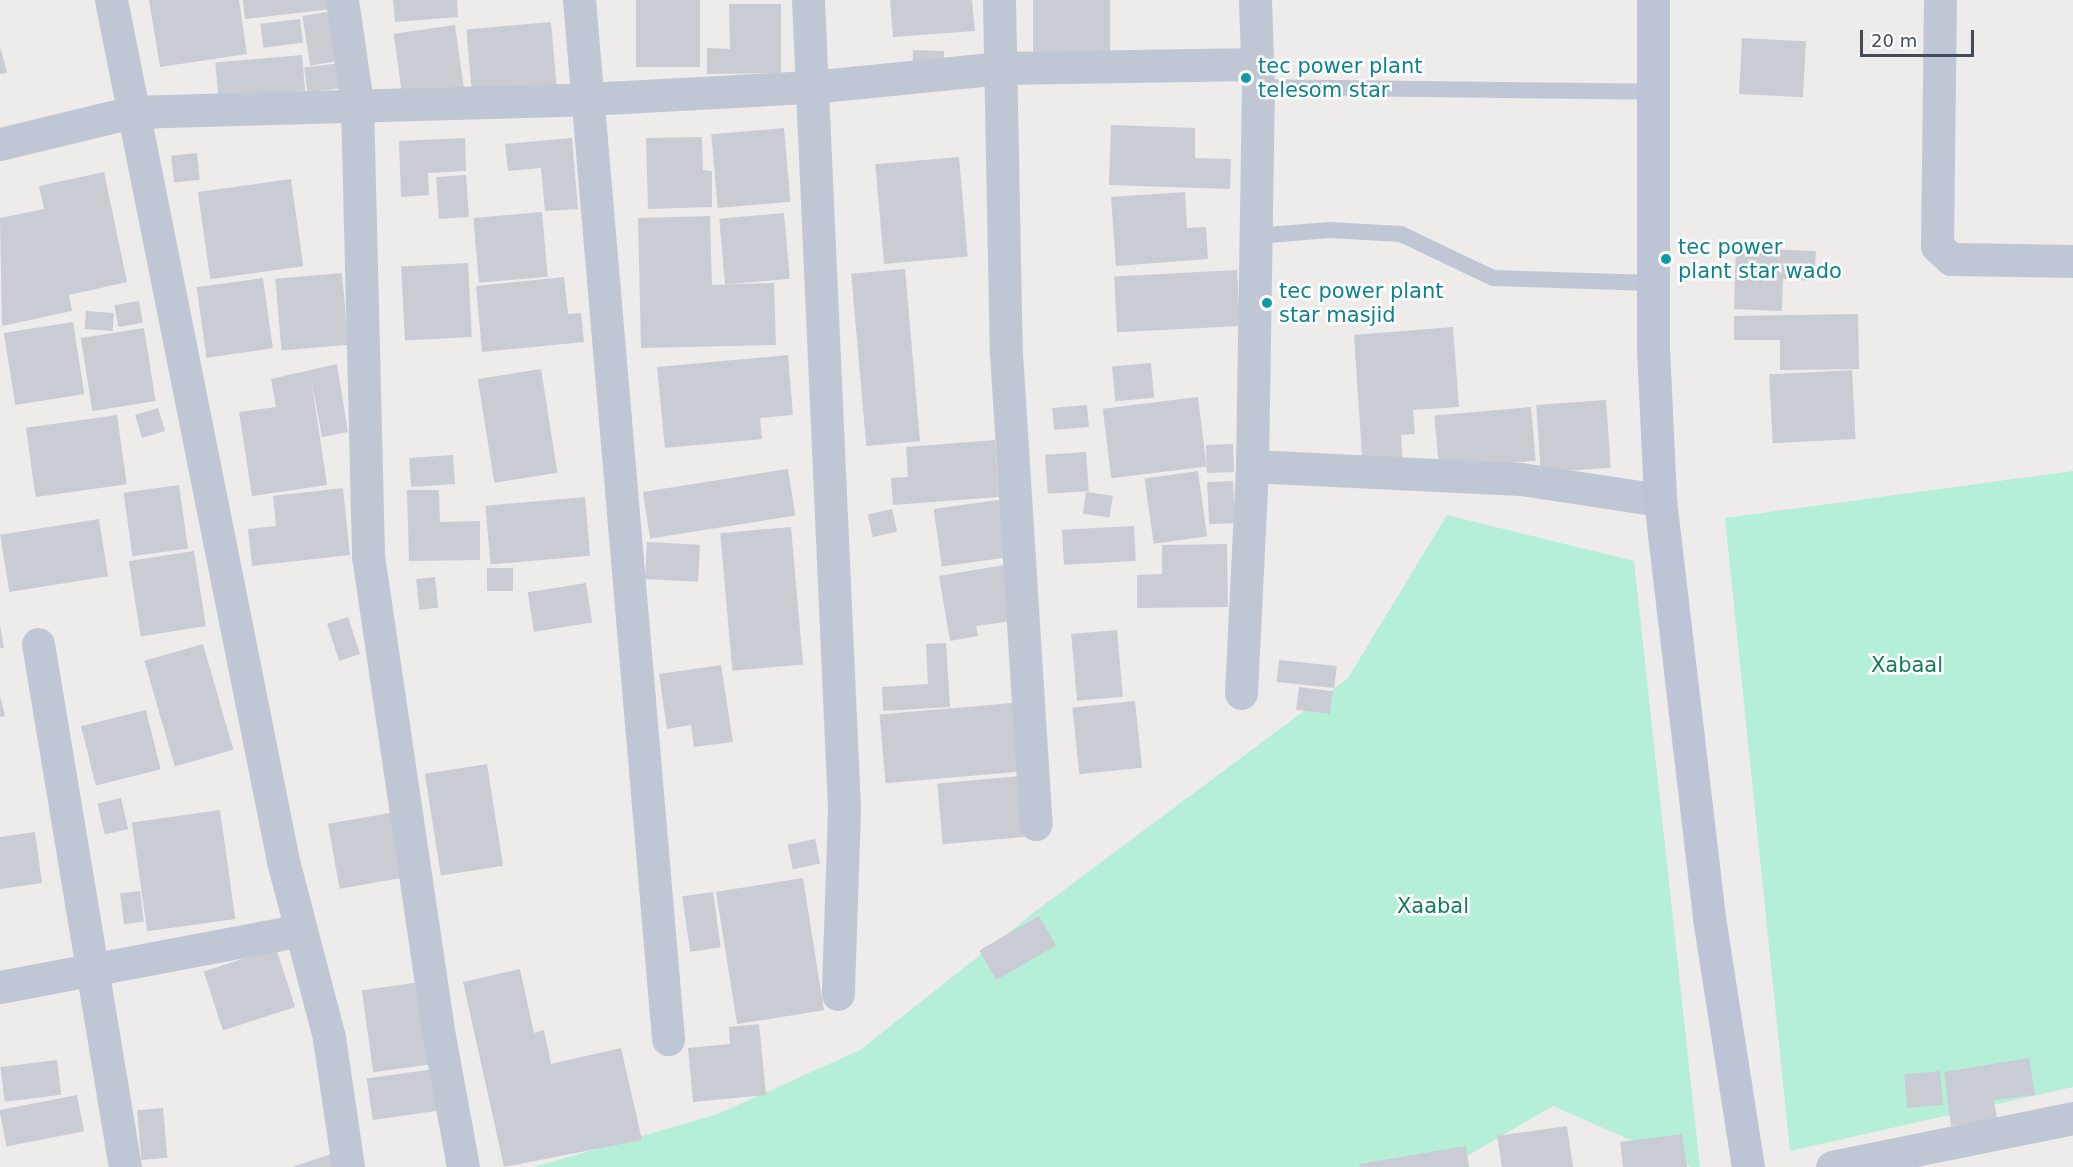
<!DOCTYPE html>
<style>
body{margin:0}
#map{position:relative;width:2073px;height:1167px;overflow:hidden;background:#eeebeb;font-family:"DejaVu Sans",sans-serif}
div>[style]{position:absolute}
.green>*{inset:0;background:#b6efd7}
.building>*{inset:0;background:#caccd4;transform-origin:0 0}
.lane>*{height:16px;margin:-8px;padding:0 8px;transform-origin:8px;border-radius:8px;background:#c0c7d4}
.street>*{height:33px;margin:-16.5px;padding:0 16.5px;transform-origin:16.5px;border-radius:16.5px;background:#c0c7d4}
.secondary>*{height:33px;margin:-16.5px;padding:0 16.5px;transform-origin:16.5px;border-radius:16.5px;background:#bcc4d6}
.dots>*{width:16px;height:16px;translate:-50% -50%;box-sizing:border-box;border:3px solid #fff;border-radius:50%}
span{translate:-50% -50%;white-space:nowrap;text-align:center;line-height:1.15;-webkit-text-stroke:5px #fff;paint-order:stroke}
.culture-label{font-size:21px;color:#0d838f}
.left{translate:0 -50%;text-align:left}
.park-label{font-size:21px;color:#137b5b}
.scale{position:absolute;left:1860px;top:30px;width:114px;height:27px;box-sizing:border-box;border:3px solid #434a59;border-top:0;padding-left:8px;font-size:18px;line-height:21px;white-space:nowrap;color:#434a59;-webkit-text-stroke:4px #fff;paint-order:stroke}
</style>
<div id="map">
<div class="green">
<i style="clip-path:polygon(2073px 471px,2073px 1087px,1790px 1151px,1725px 518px)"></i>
<i style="clip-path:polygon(1447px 515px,1634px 561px,1700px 1167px,1692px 1167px,1553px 1106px,1448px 1167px,534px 1167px,718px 1114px,860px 1050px,1033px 913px,1348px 678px)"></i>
</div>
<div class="building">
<i style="clip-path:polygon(149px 0,239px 0,247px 54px,160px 67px)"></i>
<i style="clip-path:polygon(243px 0,331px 0,332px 9px,245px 19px)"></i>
<i style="clip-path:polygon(393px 0,457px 0,458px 17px,395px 22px)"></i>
<i style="left:636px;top:0;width:64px;height:67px"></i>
<i style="clip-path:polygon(890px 0,972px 0,975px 31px,893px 37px)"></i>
<i style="left:1033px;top:0;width:77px;height:53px"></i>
<i style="clip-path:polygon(729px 4px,781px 4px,781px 73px,707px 74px,707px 48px,730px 49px)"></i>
<i style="left:334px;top:11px;width:50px;height:32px;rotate:81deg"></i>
<i style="left:300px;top:19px;width:24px;height:40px;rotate:83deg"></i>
<i style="left:551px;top:22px;width:64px;height:85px;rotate:85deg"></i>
<i style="left:455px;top:25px;width:63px;height:62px;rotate:82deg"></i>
<i style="left:1742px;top:38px;width:64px;height:56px;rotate:3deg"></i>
<i style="clip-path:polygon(0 46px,7px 73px,0 74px)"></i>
<i style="left:913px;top:50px;width:31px;height:19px;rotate:2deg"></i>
<i style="left:302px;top:55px;width:36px;height:87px;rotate:85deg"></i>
<i style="left:341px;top:63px;width:25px;height:37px;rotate:83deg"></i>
<i style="clip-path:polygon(1111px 125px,1195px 128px,1195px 158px,1231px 159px,1230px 189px,1109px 185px)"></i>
<i style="left:784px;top:128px;width:74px;height:73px;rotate:85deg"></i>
<i style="clip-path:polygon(702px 137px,703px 170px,712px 171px,712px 207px,648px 209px,646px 138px)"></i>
<i style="clip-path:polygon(465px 138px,466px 171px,428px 173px,429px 195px,401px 197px,399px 141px)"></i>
<i style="clip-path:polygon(572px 138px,578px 209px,545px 211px,541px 168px,508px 171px,505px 144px)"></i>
<i style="left:197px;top:153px;width:27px;height:26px;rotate:84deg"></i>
<i style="left:959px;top:157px;width:100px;height:84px;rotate:85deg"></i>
<i style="clip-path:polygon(104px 172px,127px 282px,69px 295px,72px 311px,2px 326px,0 218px,44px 209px,39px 186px)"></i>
<i style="left:466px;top:175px;width:42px;height:30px;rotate:86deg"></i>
<i style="left:291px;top:179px;width:88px;height:94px;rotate:82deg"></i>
<i style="clip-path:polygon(1185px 192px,1187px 228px,1206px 227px,1208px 259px,1116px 266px,1111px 197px)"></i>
<i style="left:542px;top:212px;width:65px;height:69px;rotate:85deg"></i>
<i style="left:784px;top:213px;width:66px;height:65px;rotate:85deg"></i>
<i style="clip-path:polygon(710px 216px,712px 285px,774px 283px,776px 345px,641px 348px,638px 218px)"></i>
<i style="clip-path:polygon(1736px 248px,1816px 251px,1814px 281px,1783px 279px,1782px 311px,1734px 309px)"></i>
<i style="left:468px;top:263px;width:74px;height:67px;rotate:87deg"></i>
<i style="left:905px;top:269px;width:173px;height:54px;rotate:85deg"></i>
<i style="left:1237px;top:270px;width:56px;height:123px;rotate:87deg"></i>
<i style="left:342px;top:273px;width:72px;height:67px;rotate:85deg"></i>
<i style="clip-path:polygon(564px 277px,568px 314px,581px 313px,584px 342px,482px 352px,476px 286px)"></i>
<i style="left:263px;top:278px;width:71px;height:67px;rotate:82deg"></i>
<i style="left:139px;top:301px;width:22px;height:25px;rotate:80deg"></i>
<i style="left:86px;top:311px;width:28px;height:18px;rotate:4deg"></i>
<i style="clip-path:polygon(1858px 314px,1859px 369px,1780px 370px,1780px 340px,1734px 340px,1734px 316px)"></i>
<i style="left:73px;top:322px;width:73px;height:70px;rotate:81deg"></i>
<i style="clip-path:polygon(1453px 327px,1459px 407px,1413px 410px,1415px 434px,1401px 435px,1403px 468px,1363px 471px,1354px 335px)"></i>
<i style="left:144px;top:328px;width:74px;height:64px;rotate:81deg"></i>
<i style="clip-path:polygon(788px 355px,793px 415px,760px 418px,762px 439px,665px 448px,657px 367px)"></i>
<i style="left:1151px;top:363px;width:35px;height:39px;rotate:85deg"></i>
<i style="clip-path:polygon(337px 364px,348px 432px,322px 437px,311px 378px,327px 485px,252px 496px,239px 412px,276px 407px,271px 379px)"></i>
<i style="left:541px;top:369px;width:105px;height:64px;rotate:81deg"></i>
<i style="left:1852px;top:370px;width:69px;height:83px;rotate:87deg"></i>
<i style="left:1198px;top:397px;width:70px;height:96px;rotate:83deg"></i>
<i style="left:1606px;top:400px;width:68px;height:70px;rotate:86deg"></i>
<i style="left:1087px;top:405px;width:22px;height:35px;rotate:85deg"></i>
<i style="left:1531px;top:407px;width:54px;height:97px;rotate:85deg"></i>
<i style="left:158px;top:408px;width:24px;height:24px;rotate:73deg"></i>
<i style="left:117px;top:415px;width:70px;height:92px;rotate:82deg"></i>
<i style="clip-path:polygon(995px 440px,999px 497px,893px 505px,891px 478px,908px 477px,906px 447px)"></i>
<i style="left:1233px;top:444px;width:28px;height:27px;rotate:88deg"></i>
<i style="left:1086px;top:452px;width:39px;height:41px;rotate:86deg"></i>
<i style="left:453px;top:455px;width:29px;height:44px;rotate:86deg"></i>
<i style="left:788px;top:469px;width:47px;height:147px;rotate:81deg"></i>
<i style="left:1198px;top:471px;width:66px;height:54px;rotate:82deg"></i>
<i style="left:1233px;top:481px;width:42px;height:26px;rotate:87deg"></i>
<i style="left:179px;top:485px;width:64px;height:56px;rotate:82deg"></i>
<i style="clip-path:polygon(343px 488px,350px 555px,252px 566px,248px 529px,276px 526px,273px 496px)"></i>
<i style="clip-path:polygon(407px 490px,439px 490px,440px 522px,480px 521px,480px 560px,409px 561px)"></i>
<i style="left:1086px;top:492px;width:27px;height:22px;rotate:8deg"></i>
<i style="left:585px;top:497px;width:59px;height:100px;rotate:85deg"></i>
<i style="left:1005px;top:499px;width:58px;height:72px;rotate:82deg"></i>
<i style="left:892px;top:509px;width:23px;height:25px;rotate:77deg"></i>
<i style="left:99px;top:519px;width:58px;height:100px;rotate:81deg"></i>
<i style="left:1134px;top:526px;width:35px;height:72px;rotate:87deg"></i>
<i style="left:791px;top:527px;width:138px;height:71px;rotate:85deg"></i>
<i style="left:647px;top:542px;width:53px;height:37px;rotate:3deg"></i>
<i style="clip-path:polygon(1227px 544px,1228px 607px,1137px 608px,1137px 575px,1162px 574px,1162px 545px)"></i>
<i style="left:194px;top:551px;width:76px;height:66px;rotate:81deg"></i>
<i style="clip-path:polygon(1010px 564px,1020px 620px,976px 626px,978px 636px,950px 641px,939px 576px)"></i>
<i style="left:513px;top:568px;width:23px;height:26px;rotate:90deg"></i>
<i style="left:435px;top:577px;width:31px;height:19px;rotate:84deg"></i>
<i style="left:586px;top:583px;width:40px;height:59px;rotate:81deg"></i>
<i style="left:348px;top:617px;width:39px;height:22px;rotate:72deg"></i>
<i style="clip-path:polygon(0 625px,4px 648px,0 648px)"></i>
<i style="left:1117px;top:630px;width:67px;height:46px;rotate:85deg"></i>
<i style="clip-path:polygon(946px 643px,950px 707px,883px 711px,882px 687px,928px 684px,926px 644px)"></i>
<i style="left:203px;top:644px;width:110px;height:61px;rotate:74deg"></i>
<i style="left:1279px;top:660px;width:58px;height:22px;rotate:6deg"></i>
<i style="clip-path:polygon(721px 665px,733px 742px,694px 747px,691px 725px,667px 729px,659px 674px)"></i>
<i style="left:1299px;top:687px;width:34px;height:23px;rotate:7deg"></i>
<i style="clip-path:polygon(0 696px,5px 716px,0 717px)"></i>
<i style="left:1135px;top:701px;width:67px;height:63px;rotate:84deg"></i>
<i style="left:1023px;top:702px;width:69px;height:144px;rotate:85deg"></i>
<i style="left:146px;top:710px;width:61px;height:67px;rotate:76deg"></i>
<i style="left:487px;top:764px;width:103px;height:63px;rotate:81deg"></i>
<i style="left:1022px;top:776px;width:61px;height:85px;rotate:85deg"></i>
<i style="left:121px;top:798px;width:32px;height:24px;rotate:77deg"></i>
<i style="left:220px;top:810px;width:110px;height:89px;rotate:82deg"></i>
<i style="left:401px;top:811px;width:66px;height:74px;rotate:80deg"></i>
<i style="clip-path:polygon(35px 832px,42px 883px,0 889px,0 837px)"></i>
<i style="left:815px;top:839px;width:25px;height:28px;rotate:78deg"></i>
<i style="left:803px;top:878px;width:134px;height:88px;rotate:81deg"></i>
<i style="left:140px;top:891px;width:31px;height:20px;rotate:83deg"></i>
<i style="left:713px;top:892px;width:56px;height:31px;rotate:82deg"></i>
<i style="left:1039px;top:916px;width:34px;height:69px;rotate:60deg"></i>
<i style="left:276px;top:948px;width:62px;height:76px;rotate:72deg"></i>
<i style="clip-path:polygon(520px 969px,534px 1033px,544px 1030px,551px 1064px,621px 1048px,642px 1140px,504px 1167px,463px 982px)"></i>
<i style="left:434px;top:980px;width:83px;height:73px;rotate:82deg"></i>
<i style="clip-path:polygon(759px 1024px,766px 1095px,693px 1102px,688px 1048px,730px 1044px,729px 1027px)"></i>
<i style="clip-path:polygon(2029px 1058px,2035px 1095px,1994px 1100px,1997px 1119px,1951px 1126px,1944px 1072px)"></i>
<i style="left:57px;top:1060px;width:35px;height:57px;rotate:83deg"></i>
<i style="left:441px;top:1068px;width:42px;height:75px;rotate:82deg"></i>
<i style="left:1940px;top:1071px;width:34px;height:36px;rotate:85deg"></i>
<i style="left:77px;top:1095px;width:37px;height:79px;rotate:79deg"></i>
<i style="left:163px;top:1108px;width:50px;height:26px;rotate:85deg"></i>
<i style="clip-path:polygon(1567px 1126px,1573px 1167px,1502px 1167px,1497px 1136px)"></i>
<i style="clip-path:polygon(1682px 1134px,1687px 1167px,1623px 1167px,1620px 1142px)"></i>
<i style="clip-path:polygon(1466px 1146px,1469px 1167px,1360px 1167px,1359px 1164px)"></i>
<i style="clip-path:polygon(334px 1153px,338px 1167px,292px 1167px)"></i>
</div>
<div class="lane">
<i style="left:1258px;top:87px;width:395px;rotate:0.7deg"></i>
<i style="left:1256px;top:236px;width:73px;rotate:-4.7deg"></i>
<i style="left:1329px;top:230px;width:72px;rotate:3.2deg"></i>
<i style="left:1401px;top:234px;width:102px;rotate:25.6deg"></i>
<i style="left:1493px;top:278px;width:160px;rotate:1.8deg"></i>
</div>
<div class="street">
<i style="left:111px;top:0;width:878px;rotate:78.7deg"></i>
<i style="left:283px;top:861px;width:183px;rotate:75.4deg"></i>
<i style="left:329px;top:1038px;width:130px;rotate:81.6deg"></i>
<i style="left:342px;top:0;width:104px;rotate:81.7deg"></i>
<i style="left:357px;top:103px;width:453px;rotate:88.6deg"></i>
<i style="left:368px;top:556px;width:474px;rotate:81.6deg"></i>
<i style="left:437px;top:1025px;width:144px;rotate:79.6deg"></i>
<i style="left:579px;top:0;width:1043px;rotate:85.1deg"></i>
<i style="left:808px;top:0;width:810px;rotate:87.45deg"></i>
<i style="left:844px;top:809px;width:185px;rotate:91.9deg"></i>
<i style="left:999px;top:0;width:353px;rotate:88.9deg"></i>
<i style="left:1006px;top:353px;width:472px;rotate:86.4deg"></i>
<i style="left:1940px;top:0;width:246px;rotate:90.7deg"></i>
<i style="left:1937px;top:246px;width:19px;rotate:43deg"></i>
<i style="left:1951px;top:259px;width:122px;rotate:0.9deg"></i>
<i style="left:0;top:144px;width:136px;rotate:-13.6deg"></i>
<i style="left:132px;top:112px;width:455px;rotate:-1.6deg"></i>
<i style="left:587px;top:99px;width:224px;rotate:-3.1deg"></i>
<i style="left:811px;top:87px;width:191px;rotate:-5.7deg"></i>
<i style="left:1001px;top:68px;width:257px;rotate:-0.9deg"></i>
<i style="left:1252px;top:466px;width:269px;rotate:2.8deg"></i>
<i style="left:1521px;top:479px;width:141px;rotate:8.6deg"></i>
<i style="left:38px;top:644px;width:530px;rotate:80.56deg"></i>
<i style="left:1241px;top:693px;width:227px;rotate:-87.2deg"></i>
<i style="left:1252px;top:466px;width:379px;rotate:-89.1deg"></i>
<i style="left:1258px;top:87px;width:87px;rotate:-92deg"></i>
<i style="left:0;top:987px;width:306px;rotate:-10.7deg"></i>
<i style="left:1832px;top:1167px;width:246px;rotate:-11.5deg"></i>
</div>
<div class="secondary">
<i style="left:1653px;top:0;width:349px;rotate:90deg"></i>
<i style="left:1653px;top:349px;width:151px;rotate:87.3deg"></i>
<i style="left:1660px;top:500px;width:421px;rotate:83.3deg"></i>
<i style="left:1709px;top:918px;width:252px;rotate:81.1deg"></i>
</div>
<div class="dots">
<i style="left:1246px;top:78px;background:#0f9aa8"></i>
<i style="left:1666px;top:259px;background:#0f9aa8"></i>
<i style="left:1267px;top:303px;background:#0f9aa8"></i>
</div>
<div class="culture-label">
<span class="left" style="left:1258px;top:78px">tec power plant<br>telesom star</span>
<span class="left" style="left:1678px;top:259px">tec power<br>plant star wado</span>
<span class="left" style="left:1279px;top:303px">tec power plant<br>star masjid</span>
</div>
<div class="park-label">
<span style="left:1907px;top:665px">Xabaal</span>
<span style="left:1433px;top:906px">Xaabal</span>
</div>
<div class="scale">20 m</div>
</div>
